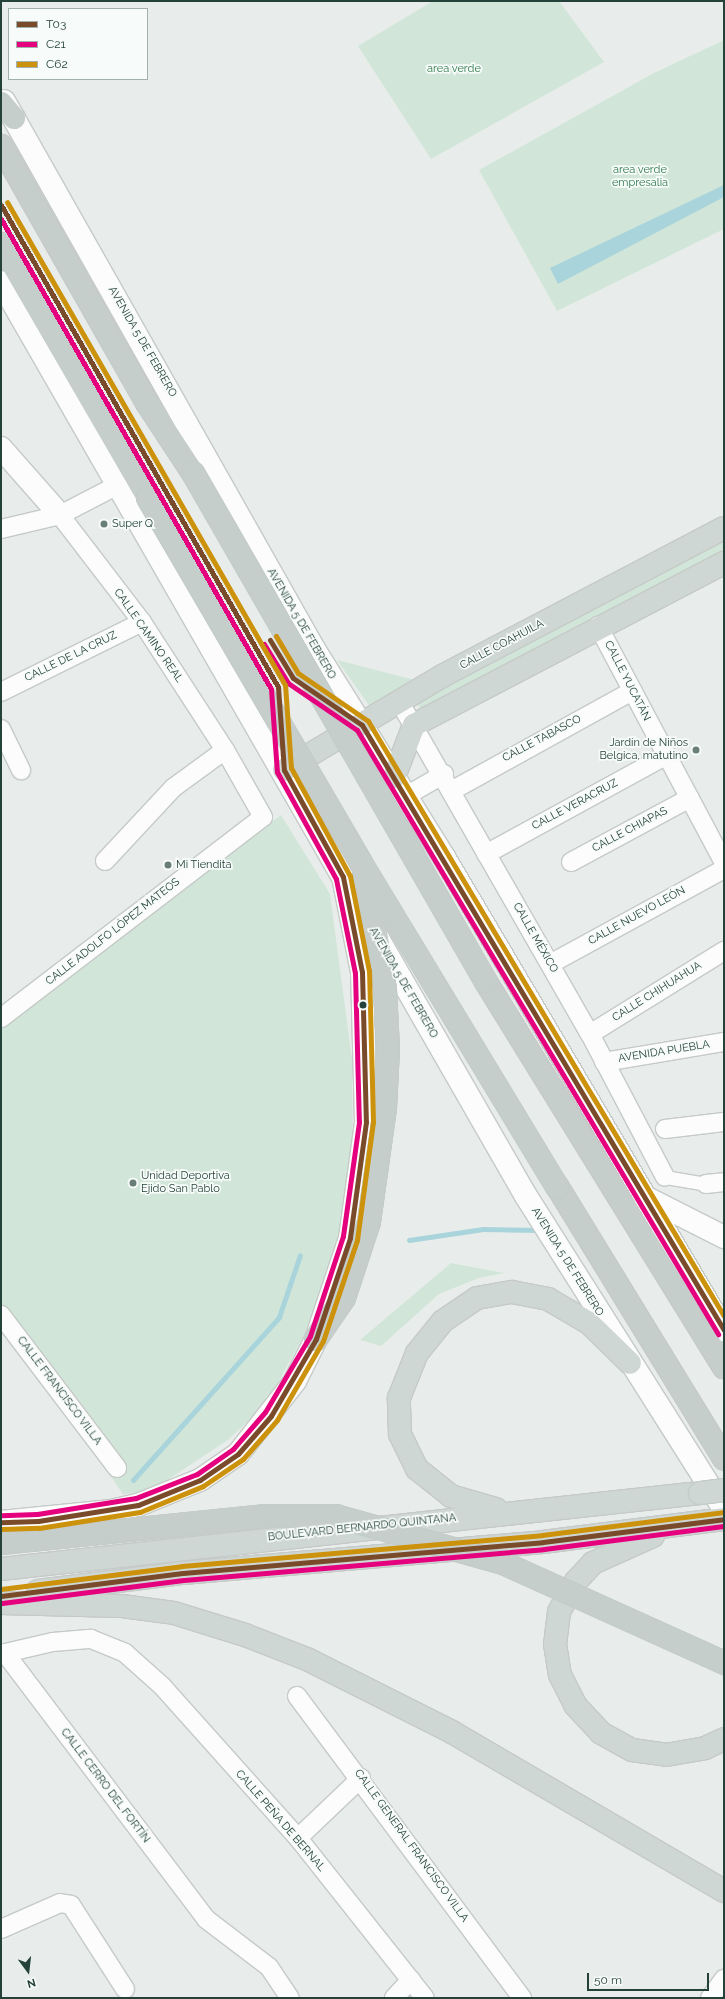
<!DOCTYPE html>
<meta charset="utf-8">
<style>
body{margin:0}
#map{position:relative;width:725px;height:1999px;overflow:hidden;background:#e8edeb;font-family:Raleway,sans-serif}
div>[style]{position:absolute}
.green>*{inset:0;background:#d1e6d8}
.water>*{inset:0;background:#a9d4db}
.stream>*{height:5px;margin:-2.5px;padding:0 2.5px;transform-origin:2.5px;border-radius:2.5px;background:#a9d4db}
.roads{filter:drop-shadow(1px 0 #c5cac8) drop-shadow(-1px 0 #c5cac8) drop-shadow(0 1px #c5cac8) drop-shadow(0 -1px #c5cac8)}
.pedestrian>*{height:13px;margin:-6.5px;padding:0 6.5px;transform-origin:6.5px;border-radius:6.5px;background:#fcfcfc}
.minor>*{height:18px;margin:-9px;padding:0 9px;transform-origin:9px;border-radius:9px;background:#fcfcfc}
.tertiary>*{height:22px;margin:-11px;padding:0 11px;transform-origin:11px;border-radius:11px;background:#fcfcfc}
.secondary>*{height:22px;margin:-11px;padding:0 11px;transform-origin:11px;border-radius:11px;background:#fcfcfc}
.primary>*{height:22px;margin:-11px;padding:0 11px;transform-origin:11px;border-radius:11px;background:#cfd7d5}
.trunk>*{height:22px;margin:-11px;padding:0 11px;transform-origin:11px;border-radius:11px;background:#c6cecc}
.bridges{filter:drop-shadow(1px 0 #c3ccc9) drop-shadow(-1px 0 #c3ccc9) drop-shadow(0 1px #c3ccc9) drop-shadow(0 -1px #c3ccc9)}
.primary-bridge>*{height:22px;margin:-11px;padding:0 11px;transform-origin:11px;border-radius:11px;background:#cfd7d5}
.trunk-bridge>*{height:22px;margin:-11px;padding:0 11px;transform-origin:11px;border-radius:11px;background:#c6cecc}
.bus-1>*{height:5px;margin:-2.5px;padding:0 2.5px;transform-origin:2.5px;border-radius:2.5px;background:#7a4b2a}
.bus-2>*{height:5px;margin:-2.5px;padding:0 2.5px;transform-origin:2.5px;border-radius:2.5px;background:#e5007d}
.bus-3>*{height:5px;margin:-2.5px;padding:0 2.5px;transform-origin:2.5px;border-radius:2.5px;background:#cd920c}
.dots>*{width:11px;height:11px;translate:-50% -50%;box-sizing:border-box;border:2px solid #f7fbf9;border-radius:50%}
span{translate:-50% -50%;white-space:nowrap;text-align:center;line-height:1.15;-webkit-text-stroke:3.5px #f7fbf9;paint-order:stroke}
.park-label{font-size:11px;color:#2d7a4b}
.street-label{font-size:11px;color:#24423a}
.poi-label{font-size:11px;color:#24423a}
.left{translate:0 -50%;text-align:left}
.right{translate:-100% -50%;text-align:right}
.frame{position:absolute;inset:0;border:2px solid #24423a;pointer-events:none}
.legend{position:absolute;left:8px;top:8px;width:140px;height:72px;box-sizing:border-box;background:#f7fbf9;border:1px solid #a3b1ad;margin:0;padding:5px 7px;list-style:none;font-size:12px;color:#24423a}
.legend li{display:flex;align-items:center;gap:8px;height:20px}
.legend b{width:20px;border:1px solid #a3b1ad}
.north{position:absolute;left:8px;top:1951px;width:40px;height:40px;-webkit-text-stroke:3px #f7fbf9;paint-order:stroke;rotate:165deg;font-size:11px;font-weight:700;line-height:16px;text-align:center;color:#24423a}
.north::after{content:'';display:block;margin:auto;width:14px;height:18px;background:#24423a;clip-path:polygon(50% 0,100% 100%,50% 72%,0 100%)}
.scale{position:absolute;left:587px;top:1973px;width:122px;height:18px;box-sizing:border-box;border:2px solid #24423a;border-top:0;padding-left:5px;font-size:12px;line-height:14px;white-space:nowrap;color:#24423a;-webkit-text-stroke:3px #f7fbf9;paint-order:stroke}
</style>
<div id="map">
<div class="green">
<i style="clip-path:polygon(433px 1px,559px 1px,604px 62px,431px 159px,358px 46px)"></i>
<i style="clip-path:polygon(724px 40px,724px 229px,557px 311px,479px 170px,654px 73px)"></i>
<i style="clip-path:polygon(724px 531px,724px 562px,421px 709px,408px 692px,370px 707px,337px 660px,419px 681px)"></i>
<i style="clip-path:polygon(281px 815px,330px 894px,352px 1059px,353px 1158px,345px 1209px,324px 1286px,302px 1339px,266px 1404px,228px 1440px,149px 1492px,123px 1494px,1px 1321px,1px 1025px)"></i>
<i style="clip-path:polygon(451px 1263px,504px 1273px,479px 1278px,439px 1294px,381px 1346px,360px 1340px)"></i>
</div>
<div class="water">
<i style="clip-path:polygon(724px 185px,724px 197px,558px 284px,550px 268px)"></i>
</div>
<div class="stream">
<i style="left:409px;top:1240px;width:75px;rotate:-8.5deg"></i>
<i style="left:483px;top:1229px;width:58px;rotate:1deg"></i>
<i style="left:133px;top:1480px;width:219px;rotate:-48.1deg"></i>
<i style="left:279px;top:1317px;width:65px;rotate:-71.3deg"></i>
</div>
<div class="roads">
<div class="pedestrian">
<i style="left:665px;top:1177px;width:42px;rotate:9.7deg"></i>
</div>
<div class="minor">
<i style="left:1px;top:529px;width:61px;rotate:-13.3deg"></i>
<i style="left:60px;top:515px;width:63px;rotate:-27.4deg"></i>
<i style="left:598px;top:626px;width:268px;rotate:62deg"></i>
<i style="left:1px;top:692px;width:157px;rotate:-26.4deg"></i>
<i style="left:399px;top:701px;width:384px;rotate:60.2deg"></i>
<i style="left:590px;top:1034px;width:161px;rotate:62.3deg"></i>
<i style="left:1px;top:729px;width:46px;rotate:64deg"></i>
<i style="left:453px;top:790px;width:205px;rotate:-28.9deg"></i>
<i style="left:406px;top:796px;width:44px;rotate:-30.1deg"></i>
<i style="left:486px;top:854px;width:204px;rotate:-28.7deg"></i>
<i style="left:105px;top:861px;width:100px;rotate:-47deg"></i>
<i style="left:173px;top:788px;width:64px;rotate:-36.2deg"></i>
<i style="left:571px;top:862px;width:135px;rotate:-28.3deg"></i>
<i style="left:550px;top:964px;width:198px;rotate:-28.6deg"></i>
<i style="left:1px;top:1018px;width:330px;rotate:-37.5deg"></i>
<i style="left:263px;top:817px;width:77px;rotate:-119.6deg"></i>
<i style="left:225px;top:750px;width:153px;rotate:-123deg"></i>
<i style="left:142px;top:622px;width:135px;rotate:-127.5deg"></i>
<i style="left:590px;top:1034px;width:158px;rotate:-31.8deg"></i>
<i style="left:604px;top:1062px;width:122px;rotate:-9.5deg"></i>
<i style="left:665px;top:1129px;width:59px;rotate:-6.8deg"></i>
<i style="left:706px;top:1184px;width:18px;rotate:-6deg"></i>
<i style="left:1px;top:1315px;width:192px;rotate:52.8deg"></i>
<i style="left:5px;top:1653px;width:333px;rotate:52.9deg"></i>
<i style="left:206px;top:1919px;width:79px;rotate:37.3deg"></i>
<i style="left:269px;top:1967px;width:37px;rotate:56deg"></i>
<i style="left:1px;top:1654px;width:53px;rotate:-13deg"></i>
<i style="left:53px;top:1642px;width:38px;rotate:-5deg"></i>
<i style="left:91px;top:1639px;width:37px;rotate:22deg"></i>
<i style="left:125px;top:1653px;width:50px;rotate:41.7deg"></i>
<i style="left:162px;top:1686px;width:204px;rotate:48.2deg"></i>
<i style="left:298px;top:1838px;width:204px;rotate:51.6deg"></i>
<i style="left:297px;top:1696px;width:377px;rotate:53.3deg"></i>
<i style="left:298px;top:1838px;width:87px;rotate:-43.6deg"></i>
<i style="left:1px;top:1929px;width:64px;rotate:-23.8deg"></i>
<i style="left:60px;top:1903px;width:11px;rotate:10deg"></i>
<i style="left:71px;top:1905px;width:100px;rotate:57.3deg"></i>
<i style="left:394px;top:1998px;width:25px;rotate:-47deg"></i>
<i style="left:710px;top:1998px;width:24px;rotate:-54deg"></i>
</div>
<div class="tertiary">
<i style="left:1px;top:448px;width:89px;rotate:48.6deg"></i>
<i style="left:1px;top:1522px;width:111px;rotate:-5.7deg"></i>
<i style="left:111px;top:1511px;width:28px;rotate:-13deg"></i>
<i style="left:138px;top:1505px;width:67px;rotate:-22deg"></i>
<i style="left:200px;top:1480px;width:46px;rotate:-34.4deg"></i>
<i style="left:238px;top:1454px;width:93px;rotate:-52deg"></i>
<i style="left:295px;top:1381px;width:47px;rotate:-63.4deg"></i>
<i style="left:316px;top:1339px;width:107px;rotate:-71.4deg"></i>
<i style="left:350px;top:1238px;width:117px;rotate:-82.1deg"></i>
<i style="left:366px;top:1122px;width:150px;rotate:-91.5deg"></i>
<i style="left:362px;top:972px;width:92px;rotate:-101.3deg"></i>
</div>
<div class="secondary">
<i style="left:4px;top:101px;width:630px;rotate:60.5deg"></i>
<i style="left:314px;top:649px;width:245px;rotate:58deg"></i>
<i style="left:444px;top:857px;width:550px;rotate:59.38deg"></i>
<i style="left:1px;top:282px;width:1054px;rotate:60.13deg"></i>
<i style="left:526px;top:1196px;width:370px;rotate:57.7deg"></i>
<i style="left:645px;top:1197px;width:89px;rotate:26.9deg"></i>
</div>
<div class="primary">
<i style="left:284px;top:770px;width:186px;rotate:-30.7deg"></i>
<i style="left:444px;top:675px;width:316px;rotate:-27.7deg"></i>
<i style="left:394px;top:777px;width:56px;rotate:-69deg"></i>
<i style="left:414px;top:725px;width:350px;rotate:-27.6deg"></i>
<i style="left:496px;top:1509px;width:47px;rotate:-163.9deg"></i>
<i style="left:451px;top:1496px;width:43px;rotate:-141.5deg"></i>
<i style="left:417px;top:1469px;width:39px;rotate:-116deg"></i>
<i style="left:400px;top:1434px;width:36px;rotate:-92deg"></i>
<i style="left:399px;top:1398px;width:48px;rotate:-68.2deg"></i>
<i style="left:417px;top:1353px;width:41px;rotate:-50.9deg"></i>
<i style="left:443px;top:1321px;width:41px;rotate:-34.1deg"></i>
<i style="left:477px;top:1298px;width:36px;rotate:-10deg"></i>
<i style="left:512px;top:1292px;width:37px;rotate:11deg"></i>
<i style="left:548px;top:1299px;width:48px;rotate:30.3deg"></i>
<i style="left:589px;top:1323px;width:57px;rotate:44.3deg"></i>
<i style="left:653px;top:1536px;width:66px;rotate:155.8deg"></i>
<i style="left:593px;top:1563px;width:25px;rotate:133deg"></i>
<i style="left:576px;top:1581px;width:35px;rotate:119deg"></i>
<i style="left:559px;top:1612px;width:32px;rotate:97deg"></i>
<i style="left:555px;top:1644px;width:31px;rotate:81deg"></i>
<i style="left:560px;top:1675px;width:34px;rotate:63deg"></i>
<i style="left:575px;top:1705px;width:38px;rotate:47deg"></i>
<i style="left:601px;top:1733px;width:35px;rotate:29deg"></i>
<i style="left:632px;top:1750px;width:34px;rotate:8deg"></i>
<i style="left:666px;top:1755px;width:40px;rotate:-10deg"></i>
<i style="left:705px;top:1748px;width:21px;rotate:-25deg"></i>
<i style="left:1px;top:1569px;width:703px;rotate:-6.21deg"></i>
<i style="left:38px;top:1591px;width:146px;rotate:-7.1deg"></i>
<i style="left:183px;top:1573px;width:361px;rotate:-4.9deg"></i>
<i style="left:543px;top:1542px;width:182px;rotate:-7.2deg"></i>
<i style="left:1px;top:1603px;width:121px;rotate:1.4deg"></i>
<i style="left:122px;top:1606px;width:52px;rotate:7.7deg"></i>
<i style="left:174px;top:1613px;width:74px;rotate:17.2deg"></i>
<i style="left:245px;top:1635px;width:69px;rotate:21.3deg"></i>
<i style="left:309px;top:1660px;width:160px;rotate:26.7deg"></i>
<i style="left:452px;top:1732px;width:315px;rotate:30.3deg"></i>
</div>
<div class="trunk">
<i style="left:1px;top:103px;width:20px;rotate:49deg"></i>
<i style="left:1px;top:146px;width:296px;rotate:60.4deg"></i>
<i style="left:147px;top:403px;width:84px;rotate:56.7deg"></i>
<i style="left:1px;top:244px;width:293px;rotate:59.9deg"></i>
<i style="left:486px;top:982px;width:453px;rotate:58.3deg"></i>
<i style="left:557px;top:1186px;width:320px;rotate:58.5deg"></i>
</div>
</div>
<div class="bridges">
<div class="primary-bridge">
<i style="left:700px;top:1493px;width:24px;rotate:-7deg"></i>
</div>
<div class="trunk-bridge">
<i style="left:193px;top:473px;width:587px;rotate:60.07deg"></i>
<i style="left:148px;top:498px;width:423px;rotate:59.7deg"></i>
<i style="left:361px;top:863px;width:378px;rotate:58.8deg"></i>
<i style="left:316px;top:1339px;width:50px;rotate:-55.7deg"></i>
<i style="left:344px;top:1298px;width:80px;rotate:-71.8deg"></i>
<i style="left:369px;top:1222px;width:115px;rotate:-82deg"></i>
<i style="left:385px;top:1108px;width:59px;rotate:-87.1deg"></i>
<i style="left:388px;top:1049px;width:60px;rotate:-92.9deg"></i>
<i style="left:385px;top:989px;width:115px;rotate:-100.5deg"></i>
<i style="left:1px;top:1543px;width:267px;rotate:-5.8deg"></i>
<i style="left:267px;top:1516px;width:69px"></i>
<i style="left:336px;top:1516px;width:173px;rotate:15.7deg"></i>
<i style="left:503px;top:1563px;width:243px;rotate:24.3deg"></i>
</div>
</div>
<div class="bus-1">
<i style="left:1px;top:205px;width:556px;rotate:60.11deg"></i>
<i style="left:278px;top:687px;width:83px;rotate:85.9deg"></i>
<i style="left:284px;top:770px;width:122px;rotate:61.1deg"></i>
<i style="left:343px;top:877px;width:97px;rotate:78.7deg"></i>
<i style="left:362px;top:972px;width:150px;rotate:88.5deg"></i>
<i style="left:366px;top:1122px;width:117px;rotate:97.9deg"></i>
<i style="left:350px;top:1238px;width:107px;rotate:108.6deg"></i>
<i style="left:316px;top:1339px;width:89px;rotate:120.3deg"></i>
<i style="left:271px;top:1416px;width:50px;rotate:131deg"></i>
<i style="left:238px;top:1454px;width:46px;rotate:145.6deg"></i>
<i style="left:200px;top:1480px;width:67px;rotate:158deg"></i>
<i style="left:138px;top:1505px;width:101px;rotate:170.9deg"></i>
<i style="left:38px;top:1521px;width:37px;rotate:178deg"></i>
<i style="left:270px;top:640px;width:44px;rotate:58.8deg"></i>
<i style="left:293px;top:678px;width:83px;rotate:34.3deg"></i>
<i style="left:362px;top:725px;width:705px;rotate:59.11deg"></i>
<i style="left:1px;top:1596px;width:183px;rotate:-7.2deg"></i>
<i style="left:183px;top:1573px;width:361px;rotate:-4.9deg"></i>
<i style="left:543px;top:1542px;width:182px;rotate:-7.2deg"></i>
</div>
<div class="bus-2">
<i style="left:1px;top:219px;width:542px;rotate:60.12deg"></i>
<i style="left:271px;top:689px;width:83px;rotate:85.9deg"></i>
<i style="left:277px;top:772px;width:122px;rotate:61.1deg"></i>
<i style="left:336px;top:879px;width:96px;rotate:78.6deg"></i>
<i style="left:355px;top:973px;width:149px;rotate:88.5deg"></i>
<i style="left:359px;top:1122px;width:115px;rotate:98deg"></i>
<i style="left:343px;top:1236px;width:105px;rotate:108.3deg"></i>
<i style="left:310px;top:1336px;width:88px;rotate:120.6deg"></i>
<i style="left:265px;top:1412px;width:49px;rotate:130.9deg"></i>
<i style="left:233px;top:1449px;width:44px;rotate:145.2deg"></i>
<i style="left:197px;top:1474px;width:66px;rotate:158.5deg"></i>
<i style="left:136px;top:1498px;width:100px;rotate:170.8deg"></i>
<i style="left:37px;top:1514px;width:36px;rotate:178deg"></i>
<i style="left:264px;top:644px;width:46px;rotate:58.4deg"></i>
<i style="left:288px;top:683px;width:83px;rotate:34.3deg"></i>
<i style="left:357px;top:730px;width:704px;rotate:59.13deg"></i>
<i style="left:2px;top:1603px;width:183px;rotate:-7.2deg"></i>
<i style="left:184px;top:1580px;width:361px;rotate:-4.9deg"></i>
<i style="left:544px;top:1549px;width:181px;rotate:-7.3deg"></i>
</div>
<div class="bus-3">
<i style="left:276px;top:636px;width:43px;rotate:59.3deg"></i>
<i style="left:298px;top:673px;width:85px;rotate:34.4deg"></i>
<i style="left:368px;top:721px;width:693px;rotate:59.11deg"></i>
<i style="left:1px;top:1529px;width:38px;rotate:-2deg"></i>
<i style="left:39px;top:1528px;width:102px;rotate:-9deg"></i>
<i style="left:140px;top:1512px;width:68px;rotate:-22.4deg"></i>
<i style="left:203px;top:1486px;width:48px;rotate:-34deg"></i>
<i style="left:243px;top:1459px;width:52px;rotate:-48.9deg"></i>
<i style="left:277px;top:1420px;width:91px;rotate:-59.8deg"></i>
<i style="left:323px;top:1341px;width:107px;rotate:-71.4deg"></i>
<i style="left:357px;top:1240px;width:119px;rotate:-82.3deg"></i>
<i style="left:373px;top:1122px;width:151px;rotate:-91.5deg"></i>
<i style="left:369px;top:971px;width:97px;rotate:-101.3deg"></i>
<i style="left:350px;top:876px;width:123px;rotate:-118.6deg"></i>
<i style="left:291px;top:768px;width:83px;rotate:-94.1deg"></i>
<i style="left:285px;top:685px;width:557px;rotate:-119.92deg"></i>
<i style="left:1px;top:1589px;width:182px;rotate:-7.2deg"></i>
<i style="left:182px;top:1566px;width:361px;rotate:-4.9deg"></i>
<i style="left:542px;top:1535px;width:182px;rotate:-7.2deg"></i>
</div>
<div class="dots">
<i style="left:104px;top:524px;background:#697e78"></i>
<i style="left:696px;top:750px;background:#697e78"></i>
<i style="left:168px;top:865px;background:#697e78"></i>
<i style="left:363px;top:1005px;background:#24423a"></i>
<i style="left:133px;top:1183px;background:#697e78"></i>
</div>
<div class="park-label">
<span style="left:454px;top:69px">area verde</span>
<span style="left:640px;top:177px">area verde<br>empresalia</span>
</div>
<div class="street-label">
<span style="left:142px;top:342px;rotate:60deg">AVENIDA 5 DE FEBRERO</span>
<span style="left:301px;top:624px;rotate:60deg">AVENIDA 5 DE FEBRERO</span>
<span style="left:148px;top:636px;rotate:55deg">CALLE CAMINO REAL</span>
<span style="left:502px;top:645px;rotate:-28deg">CALLE COAHUILA</span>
<span style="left:71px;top:657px;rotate:-26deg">CALLE DE LA CRUZ</span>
<span style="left:627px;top:681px;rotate:63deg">CALLE YUCATÁN</span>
<span style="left:542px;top:739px;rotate:-28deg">CALLE TABASCO</span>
<span style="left:575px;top:805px;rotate:-28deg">CALLE VERACRUZ</span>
<span style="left:630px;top:830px;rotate:-28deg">CALLE CHIAPAS</span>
<span style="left:637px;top:916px;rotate:-29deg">CALLE NUEVO LEÓN</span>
<span style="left:113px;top:932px;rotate:-38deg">CALLE ADOLFO LÓPEZ MATEOS</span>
<span style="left:535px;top:938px;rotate:60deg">CALLE MÉXICO</span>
<span style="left:403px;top:983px;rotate:60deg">AVENIDA 5 DE FEBRERO</span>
<span style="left:657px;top:992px;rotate:-32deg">CALLE CHIHUAHUA</span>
<span style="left:664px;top:1052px;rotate:-9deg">AVENIDA PUEBLA</span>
<span style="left:567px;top:1262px;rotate:58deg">AVENIDA 5 DE FEBRERO</span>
<span style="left:59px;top:1391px;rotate:53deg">CALLE FRANCISCO VILLA</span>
<span style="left:362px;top:1528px;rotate:-6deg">BOULEVARD BERNARDO QUINTANA</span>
<span style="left:105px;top:1786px;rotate:53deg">CALLE CERRO DEL FORTÍN</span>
<span style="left:280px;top:1821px;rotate:49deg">CALLE PEÑA DE BERNAL</span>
<span style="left:411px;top:1846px;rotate:54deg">CALLE GENERAL FRANCISCO VILLA</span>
</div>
<div class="poi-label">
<span class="left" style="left:112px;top:524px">Super Q</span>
<span class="right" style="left:688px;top:750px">Jardín de Niños<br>Belgica, matutino</span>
<span class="left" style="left:176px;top:865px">Mi Tiendita</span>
<span class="left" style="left:141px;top:1183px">Unidad Deportiva<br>Ejido San Pablo</span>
</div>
<div class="frame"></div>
<ul class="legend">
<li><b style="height:5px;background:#7a4b2a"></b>T03</li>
<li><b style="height:5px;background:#e5007d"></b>C21</li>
<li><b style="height:5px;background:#cd920c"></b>C62</li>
</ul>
<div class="north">N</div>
<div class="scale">50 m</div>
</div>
